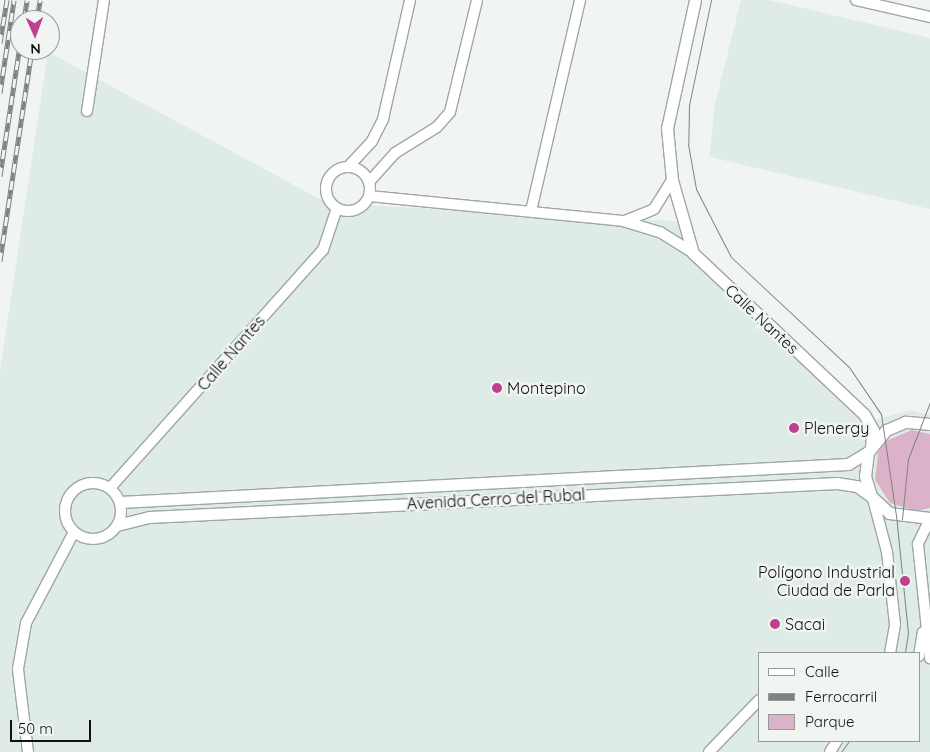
<!DOCTYPE html>
<meta charset="utf-8">
<style>
body{margin:0}
#map{position:relative;width:930px;height:752px;overflow:hidden;background:#f0f5f2;font-family:Quicksand,sans-serif}
div>[style]{position:absolute}
.built>*{inset:0;background:#deebe6}
.green>*{inset:0;background:#dcb2c8}
.roads{filter:drop-shadow(1px 0 #a1a6a4) drop-shadow(-1px 0 #a1a6a4) drop-shadow(0 1px #a1a6a4) drop-shadow(0 -1px #a1a6a4)}
.minor>*{height:10px;margin:-5px;padding:0 5px;transform-origin:5px;border-radius:5px;background:#fff}
.minor>.ring{margin:-5px;padding:0;box-sizing:content-box;background:none;border:10px solid #fff;border-radius:50%}
.tertiary>*{height:11px;margin:-5.5px;padding:0 5.5px;transform-origin:5.5px;border-radius:5.5px;background:#fff}
.tram>*{height:1px;margin:-0.5px;padding:0 0.5px;transform-origin:0.5px;border-radius:0.5px;background:#7f8280}
.rail>*{height:5px;margin-top:-2.5px;transform-origin:0;background:repeating-linear-gradient(90deg,#f0f5f2 0 9px,#7f8280 0 18px);box-sizing:border-box;border-block:1px solid #7f8280}
.dots>*{width:14px;height:14px;translate:-50% -50%;box-sizing:border-box;border:2px solid #f0f5f2;border-radius:50%}
span{translate:-50% -50%;white-space:nowrap;text-align:center;line-height:1.15;-webkit-text-stroke:5px #f0f5f2;paint-order:stroke}
.street-label{font-size:16px;color:#101110}
.poi-label{font-size:16px;color:#101110}
.left{translate:0 -50%;text-align:left}
.right{translate:-100% -50%;text-align:right}
.legend{position:absolute;left:758px;top:652px;width:162px;height:90px;box-sizing:border-box;background:#f0f5f2;border:1px solid #969a98;margin:0;padding:6px 9px;list-style:none;font-size:15px;color:#101110}
.legend li{display:flex;align-items:center;gap:10px;height:25px}
.legend b{width:25px;border:1px solid #969a98}
.north{position:absolute;left:10px;top:10px;width:50px;height:50px;box-sizing:border-box;background:#f0f5f2;border:1px solid #969a98;border-radius:50%;rotate:178deg;font-size:14px;font-weight:700;line-height:20px;text-align:center;color:#101110}
.north::after{content:'';display:block;margin:auto;width:18px;height:22px;background:#be408f;clip-path:polygon(50% 0,100% 100%,50% 72%,0 100%)}
.scale{position:absolute;left:10px;top:720px;width:81px;height:22px;box-sizing:border-box;border:2px solid #101110;border-top:0;padding-left:6px;font-size:15px;line-height:18px;white-space:nowrap;color:#101110;-webkit-text-stroke:4px #f0f5f2;paint-order:stroke}
</style>
<div id="map">
<div class="built">
<i style="clip-path:polygon(741px 0,769px 0,930px 38px,930px 209px,710px 157px,714px 108px)"></i>
<i style="clip-path:polygon(evenodd,48px 52px,327px 203px,675px 221px,702px 258px,874px 420px,911px 410px,930px 415px,930px 752px,0 752px,0 371px,48px 52px,759px 653px,919px 653px,919px 741px,759px 741px,759px 653px)"></i>
</div>
<div class="green">
<i style="clip-path:polygon(912px 430px,930px 434px,930px 508px,916px 511px,890px 503px,875px 480px,878px 453px,886px 441px)"></i>
</div>
<div class="roads">
<div class="minor">
<i style="left:856px;top:0;width:76px;rotate:12.9deg"></i>
<i style="left:87px;top:111px;width:112px;rotate:-81.3deg"></i>
<i style="left:348px;top:167px;width:35px;rotate:-47deg"></i>
<i style="left:372px;top:141px;width:25px;rotate:-63deg"></i>
<i style="left:383px;top:119px;width:122px;rotate:-77.2deg"></i>
<i class="ring" style="left:326px;top:167px;width:34px;height:34px"></i>
<i style="left:369px;top:182px;width:39px;rotate:-48deg"></i>
<i style="left:395px;top:153px;width:49px;rotate:-31.8deg"></i>
<i style="left:437px;top:127px;width:20px;rotate:-49deg"></i>
<i style="left:450px;top:112px;width:115px;rotate:-76.4deg"></i>
<i style="left:369px;top:196px;width:255px;rotate:5.6deg"></i>
<i style="left:623px;top:221px;width:39px;rotate:17deg"></i>
<i style="left:660px;top:232px;width:39px;rotate:32deg"></i>
<i style="left:531px;top:211px;width:217px;rotate:-76.9deg"></i>
<i style="left:625px;top:221px;width:31px;rotate:-22deg"></i>
<i style="left:654px;top:209px;width:34px;rotate:-58deg"></i>
<i class="ring" style="left:65px;top:483px;width:46px;height:46px"></i>
<i style="left:110px;top:488px;width:319px;rotate:-48.2deg"></i>
<i style="left:323px;top:250px;width:44px;rotate:-71.6deg"></i>
<i style="left:873px;top:499px;width:55px;rotate:75.2deg"></i>
<i style="left:887px;top:552px;width:73px;rotate:83.7deg"></i>
<i style="left:895px;top:625px;width:28px;rotate:100deg"></i>
<i style="left:930px;top:519px;width:28px;rotate:116deg"></i>
<i style="left:918px;top:544px;width:115px;rotate:84deg"></i>
<i style="left:919px;top:656px;width:24px;rotate:-81deg"></i>
<i style="left:28px;top:752px;width:84px;rotate:-96.9deg"></i>
<i style="left:18px;top:669px;width:47px;rotate:-80.1deg"></i>
<i style="left:26px;top:623px;width:103px;rotate:-62.2deg"></i>
<i style="left:709px;top:752px;width:72px;rotate:-46.1deg"></i>
<i style="left:830px;top:752px;width:13px;rotate:-58deg"></i>
</div>
<div class="tertiary">
<i style="left:695px;top:0;width:131px;rotate:102.3deg"></i>
<i style="left:667px;top:128px;width:52px;rotate:84.5deg"></i>
<i style="left:672px;top:180px;width:76px;rotate:74deg"></i>
<i style="left:693px;top:253px;width:235px;rotate:43.3deg"></i>
<i style="left:864px;top:414px;width:18px;rotate:61deg"></i>
<i style="left:873px;top:430px;width:16px;rotate:97deg"></i>
<i style="left:930px;top:424px;width:25px;rotate:-175deg"></i>
<i style="left:905px;top:422px;width:21px;rotate:157deg"></i>
<i style="left:886px;top:430px;width:28px;rotate:129deg"></i>
<i style="left:868px;top:452px;width:24px;rotate:97deg"></i>
<i style="left:865px;top:476px;width:21px;rotate:73deg"></i>
<i style="left:871px;top:496px;width:25px;rotate:43deg"></i>
<i style="left:889px;top:513px;width:41px;rotate:7deg"></i>
<i style="left:120px;top:502px;width:729px;rotate:-2.99deg"></i>
<i style="left:848px;top:464px;width:23px;rotate:-31deg"></i>
<i style="left:117px;top:525px;width:33px;rotate:-14deg"></i>
<i style="left:149px;top:517px;width:689px;rotate:-2.83deg"></i>
<i style="left:837px;top:483px;width:20px;rotate:9deg"></i>
<i style="left:857px;top:486px;width:17px;rotate:36deg"></i>
</div>
</div>
<div class="tram">
<i style="left:711px;top:0;width:107px;rotate:101.8deg"></i>
<i style="left:689px;top:105px;width:39px;rotate:91deg"></i>
<i style="left:688px;top:144px;width:46px;rotate:79.9deg"></i>
<i style="left:696px;top:189px;width:76px;rotate:62.8deg"></i>
<i style="left:731px;top:257px;width:161px;rotate:43deg"></i>
<i style="left:849px;top:367px;width:57px;rotate:55.8deg"></i>
<i style="left:881px;top:414px;width:102px;rotate:81.6deg"></i>
<i style="left:896px;top:515px;width:119px;rotate:84.2deg"></i>
<i style="left:908px;top:633px;width:20px;rotate:99deg"></i>
<i style="left:902px;top:519px;width:60px;rotate:-84.3deg"></i>
<i style="left:908px;top:459px;width:61px;rotate:-68.9deg"></i>
<i style="left:841px;top:752px;width:14px;rotate:-54deg"></i>
</div>
<div class="rail">
<i style="left:24px;top:20px;width:20px;rotate:-81deg"></i>
<i style="left:37px;top:20px;width:20px;rotate:-81deg"></i>
<i style="left:0;top:43px;width:44px;rotate:-80.8deg"></i>
<i style="left:0;top:93px;width:94px;rotate:-81.4deg"></i>
<i style="left:0;top:176px;width:132px;rotate:-81.3deg"></i>
<i style="left:0;top:261px;width:213px;rotate:-81.4deg"></i>
</div>
<div class="dots">
<i style="left:497px;top:388px;background:#be408f"></i>
<i style="left:794px;top:428px;background:#be408f"></i>
<i style="left:905px;top:581px;background:#be408f"></i>
<i style="left:775px;top:624px;background:#be408f"></i>
</div>
<div class="street-label">
<span style="left:762px;top:319px;rotate:43deg">Calle Nantes</span>
<span style="left:231px;top:353px;rotate:-49deg">Calle Nantes</span>
<span style="left:496px;top:499px;rotate:-3deg">Avenida Cerro del Rubal</span>
</div>
<div class="poi-label">
<span class="left" style="left:507px;top:388px">Montepino</span>
<span class="left" style="left:804px;top:428px">Plenergy</span>
<span class="right" style="left:895px;top:581px">Polígono Industrial<br>Ciudad de Parla</span>
<span class="left" style="left:785px;top:624px">Sacai</span>
</div>
<ul class="legend">
<li><b style="height:6px;background:#fff"></b>Calle</li>
<li><b style="height:6px;background:#7f8280"></b>Ferrocarril</li>
<li><b style="height:14px;background:#dcb2c8"></b>Parque</li>
</ul>
<div class="north">N</div>
<div class="scale">50 m</div>
</div>
